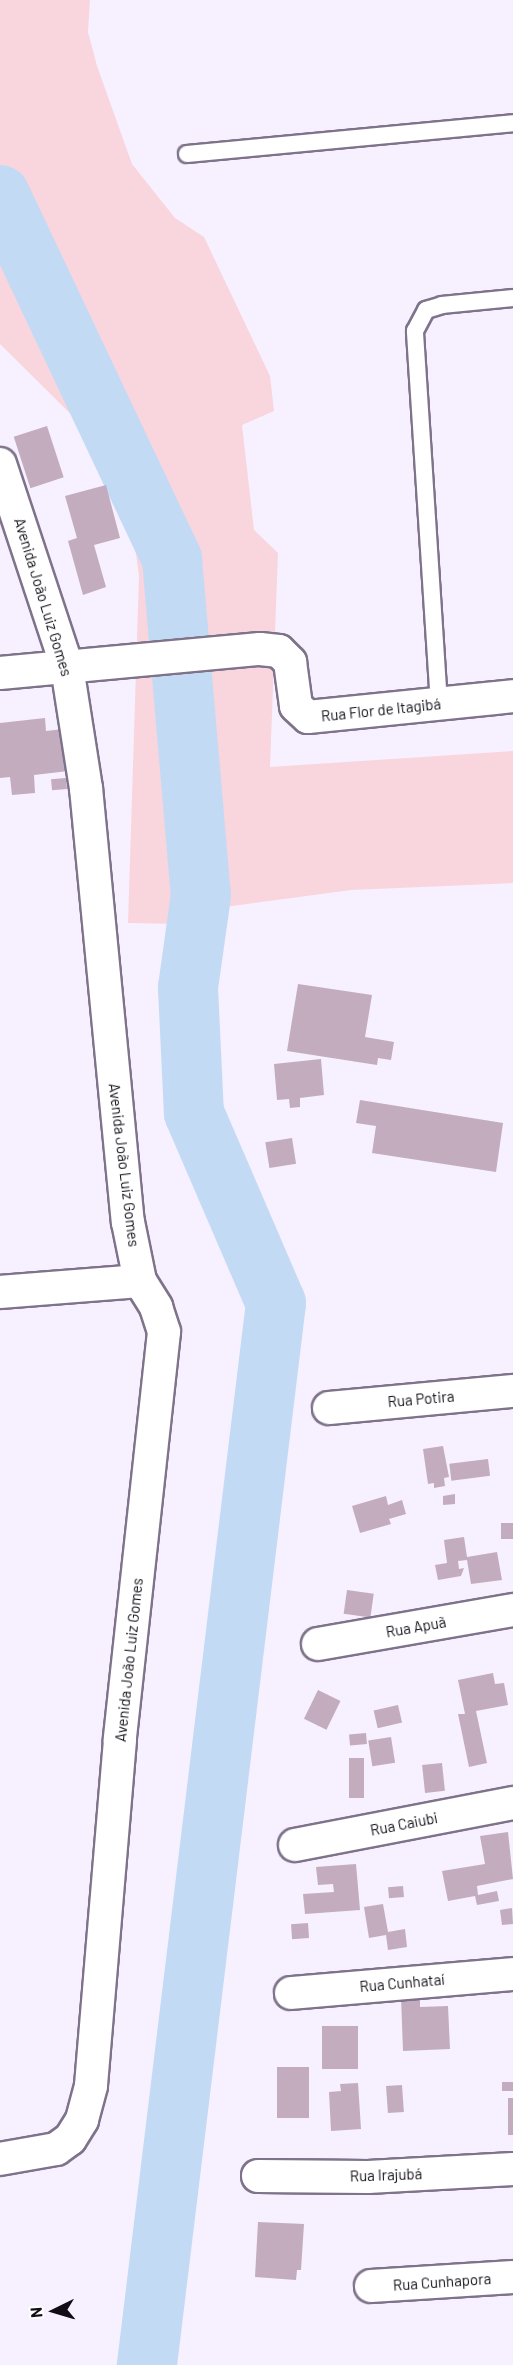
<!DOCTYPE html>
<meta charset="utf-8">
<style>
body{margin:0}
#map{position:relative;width:513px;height:2365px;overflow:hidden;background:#f7f0ff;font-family:Barlow,sans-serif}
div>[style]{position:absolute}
.green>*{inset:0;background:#f9d5de}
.river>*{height:60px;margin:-30px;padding:0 30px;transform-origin:30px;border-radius:30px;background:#c3daf5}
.building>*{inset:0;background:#c3acbe;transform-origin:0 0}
.roads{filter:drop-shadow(2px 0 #7e738a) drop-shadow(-2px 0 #7e738a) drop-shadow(0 2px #7e738a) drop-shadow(0 -2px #7e738a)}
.service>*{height:16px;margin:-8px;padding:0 8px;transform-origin:8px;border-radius:8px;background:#fff}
.minor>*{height:32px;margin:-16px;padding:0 16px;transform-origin:16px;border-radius:16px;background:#fff}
span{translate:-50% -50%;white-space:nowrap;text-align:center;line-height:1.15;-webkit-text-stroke:4.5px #fff;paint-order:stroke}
.street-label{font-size:15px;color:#110d15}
.north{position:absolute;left:24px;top:2281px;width:60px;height:60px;-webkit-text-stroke:4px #fff;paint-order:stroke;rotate:265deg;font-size:16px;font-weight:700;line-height:24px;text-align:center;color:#110d15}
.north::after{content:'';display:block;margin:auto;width:21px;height:27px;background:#110d15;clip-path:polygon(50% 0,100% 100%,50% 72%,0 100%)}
</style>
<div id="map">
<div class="green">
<i style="clip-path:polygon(0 0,90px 0,88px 32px,97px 66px,132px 164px,175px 218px,204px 237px,270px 376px,274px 411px,242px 425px,254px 530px,278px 553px,270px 767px,513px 751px,513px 883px,351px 890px,210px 909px,180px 924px,128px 923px,139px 576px,129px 502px,107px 450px,0 344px)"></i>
</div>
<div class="river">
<i style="left:0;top:195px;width:403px;rotate:64.7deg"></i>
<i style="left:172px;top:559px;width:337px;rotate:85.1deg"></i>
<i style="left:201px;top:895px;width:94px;rotate:98deg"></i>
<i style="left:188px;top:988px;width:125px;rotate:87.3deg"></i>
<i style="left:194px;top:1113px;width:207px;rotate:66.7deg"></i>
<i style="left:276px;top:1303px;width:1070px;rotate:96.93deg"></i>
</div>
<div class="building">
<i style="left:47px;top:426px;width:54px;height:35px;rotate:72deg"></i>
<i style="clip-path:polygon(106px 485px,120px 538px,94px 545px,106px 587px,83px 595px,68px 541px,77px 538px,65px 496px)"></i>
<i style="clip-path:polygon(45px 718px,46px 731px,72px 728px,77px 770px,34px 775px,35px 793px,12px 795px,10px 777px,0 778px,0 723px)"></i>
<i style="left:66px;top:778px;width:11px;height:15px;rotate:85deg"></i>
<i style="clip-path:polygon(298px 984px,372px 995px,365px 1037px,394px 1042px,391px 1060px,378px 1058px,377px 1065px,287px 1051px)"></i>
<i style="clip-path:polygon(321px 1059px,324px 1095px,300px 1098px,300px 1107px,290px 1108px,289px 1099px,277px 1100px,274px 1064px)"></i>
<i style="clip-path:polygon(360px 1100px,503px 1123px,496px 1172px,372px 1153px,376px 1126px,356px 1123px)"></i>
<i style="left:292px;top:1138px;width:26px;height:27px;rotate:81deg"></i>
<i style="clip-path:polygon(443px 1446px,449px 1477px,444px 1478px,445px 1486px,434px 1488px,434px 1483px,428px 1484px,423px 1449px)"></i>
<i style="left:488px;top:1459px;width:17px;height:39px;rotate:83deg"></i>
<i style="clip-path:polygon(455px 1494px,455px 1504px,443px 1505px,443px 1496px)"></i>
<i style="clip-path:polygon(386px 1496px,388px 1505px,402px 1500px,406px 1514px,389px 1519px,391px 1524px,360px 1533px,352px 1506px)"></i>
<i style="left:513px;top:1523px;width:16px;height:12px;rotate:90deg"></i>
<i style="clip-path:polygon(464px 1537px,467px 1557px,497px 1552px,502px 1580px,471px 1584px,467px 1560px,458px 1561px,459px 1569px,464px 1568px,461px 1576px,438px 1580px,435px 1565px,447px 1563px,444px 1540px)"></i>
<i style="left:347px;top:1590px;width:27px;height:24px;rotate:8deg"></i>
<i style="clip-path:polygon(493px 1673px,495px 1684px,504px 1683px,508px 1705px,476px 1711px,487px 1763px,469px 1767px,458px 1714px,465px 1714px,458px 1680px)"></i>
<i style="left:318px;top:1690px;width:25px;height:32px;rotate:26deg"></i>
<i style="left:398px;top:1705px;width:18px;height:25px;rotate:77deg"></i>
<i style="left:366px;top:1733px;width:11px;height:17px;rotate:85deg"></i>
<i style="left:391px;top:1737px;width:26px;height:23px;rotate:81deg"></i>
<i style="left:349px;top:1758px;width:15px;height:40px"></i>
<i style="left:442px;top:1763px;width:28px;height:20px;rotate:84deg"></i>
<i style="clip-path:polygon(508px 1832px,513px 1879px,477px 1886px,478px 1895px,497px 1891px,499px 1901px,477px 1905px,475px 1896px,448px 1901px,442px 1871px,485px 1864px,480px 1836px)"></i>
<i style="clip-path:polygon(356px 1864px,360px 1910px,305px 1914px,303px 1894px,334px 1892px,333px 1884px,318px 1885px,316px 1867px)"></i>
<i style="left:403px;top:1886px;width:11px;height:15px;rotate:85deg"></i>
<i style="clip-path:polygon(383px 1904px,388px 1932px,405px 1929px,407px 1947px,388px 1950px,386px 1935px,369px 1938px,364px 1907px)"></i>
<i style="clip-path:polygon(512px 1908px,513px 1924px,502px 1925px,500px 1910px)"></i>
<i style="left:308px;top:1923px;width:15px;height:17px;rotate:86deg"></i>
<i style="clip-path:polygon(401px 1997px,420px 1997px,420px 2007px,448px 2006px,450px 2049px,403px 2051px)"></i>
<i style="left:322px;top:2026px;width:36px;height:43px"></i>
<i style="left:309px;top:2067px;width:51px;height:32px;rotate:90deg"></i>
<i style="left:513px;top:2082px;width:9px;height:11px;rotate:90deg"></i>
<i style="clip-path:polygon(358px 2083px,361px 2129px,331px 2131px,329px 2092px,341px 2091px,340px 2084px)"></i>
<i style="left:402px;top:2085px;width:27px;height:16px;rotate:86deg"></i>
<i style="left:508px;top:2098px;width:5px;height:37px"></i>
<i style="clip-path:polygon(258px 2222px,304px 2224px,301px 2270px,297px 2270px,296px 2280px,255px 2277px)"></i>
</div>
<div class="roads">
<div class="service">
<i style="left:187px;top:154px;width:327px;rotate:-5.4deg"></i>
<i style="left:439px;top:704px;width:374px;rotate:-93.7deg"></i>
<i style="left:415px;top:331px;width:24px;rotate:-62deg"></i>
<i style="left:426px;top:310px;width:17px;rotate:-17deg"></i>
<i style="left:442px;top:305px;width:71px;rotate:-5.6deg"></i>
</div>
<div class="minor">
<i style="left:0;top:464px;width:214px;rotate:71.7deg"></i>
<i style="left:67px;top:667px;width:122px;rotate:81.1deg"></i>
<i style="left:86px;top:788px;width:436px;rotate:84.5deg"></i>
<i style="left:128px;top:1222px;width:60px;rotate:78.5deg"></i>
<i style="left:140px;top:1281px;width:31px;rotate:58deg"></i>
<i style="left:156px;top:1307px;width:26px;rotate:72deg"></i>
<i style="left:164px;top:1332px;width:410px;rotate:96.2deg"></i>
<i style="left:120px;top:1740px;width:347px;rotate:94.8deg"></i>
<i style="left:91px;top:2086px;width:35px;rotate:105deg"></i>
<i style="left:82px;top:2120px;width:22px;rotate:122deg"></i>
<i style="left:70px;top:2139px;width:17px;rotate:144deg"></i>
<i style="left:56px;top:2149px;width:57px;rotate:169.9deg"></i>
<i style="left:0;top:673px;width:261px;rotate:-5.3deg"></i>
<i style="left:260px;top:649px;width:19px;rotate:6deg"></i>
<i style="left:279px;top:651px;width:16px;rotate:45deg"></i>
<i style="left:290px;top:662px;width:44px;rotate:82.2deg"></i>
<i style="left:296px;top:706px;width:16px;rotate:43deg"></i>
<i style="left:308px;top:717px;width:206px;rotate:-5.8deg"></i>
<i style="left:0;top:1292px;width:140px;rotate:-4.5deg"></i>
<i style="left:329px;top:1408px;width:185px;rotate:-5.3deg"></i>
<i style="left:318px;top:1644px;width:198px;rotate:-9.9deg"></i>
<i style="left:295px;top:1845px;width:222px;rotate:-10.9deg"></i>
<i style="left:291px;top:1993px;width:223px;rotate:-4.9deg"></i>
<i style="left:258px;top:2176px;width:110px;rotate:0.5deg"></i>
<i style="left:368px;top:2177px;width:145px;rotate:-3.2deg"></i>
<i style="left:371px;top:2286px;width:142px;rotate:-3.6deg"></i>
</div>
</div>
<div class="street-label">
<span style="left:43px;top:597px;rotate:73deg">Avenida João Luiz Gomes</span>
<span style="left:381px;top:710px;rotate:-6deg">Rua Flor de Itagibá</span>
<span style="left:124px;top:1165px;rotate:83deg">Avenida João Luiz Gomes</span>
<span style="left:421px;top:1399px;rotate:-5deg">Rua Potira</span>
<span style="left:416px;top:1627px;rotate:-10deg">Rua Apuã</span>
<span style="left:129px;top:1660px;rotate:-84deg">Avenida João Luiz Gomes</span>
<span style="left:404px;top:1824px;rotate:-11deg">Rua Caiubi</span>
<span style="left:402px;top:1983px;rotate:-5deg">Rua Cunhataí</span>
<span style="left:386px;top:2175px;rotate:-2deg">Rua Irajubá</span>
<span style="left:442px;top:2282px;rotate:-4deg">Rua Cunhapora</span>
</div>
<div class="north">N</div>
</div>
